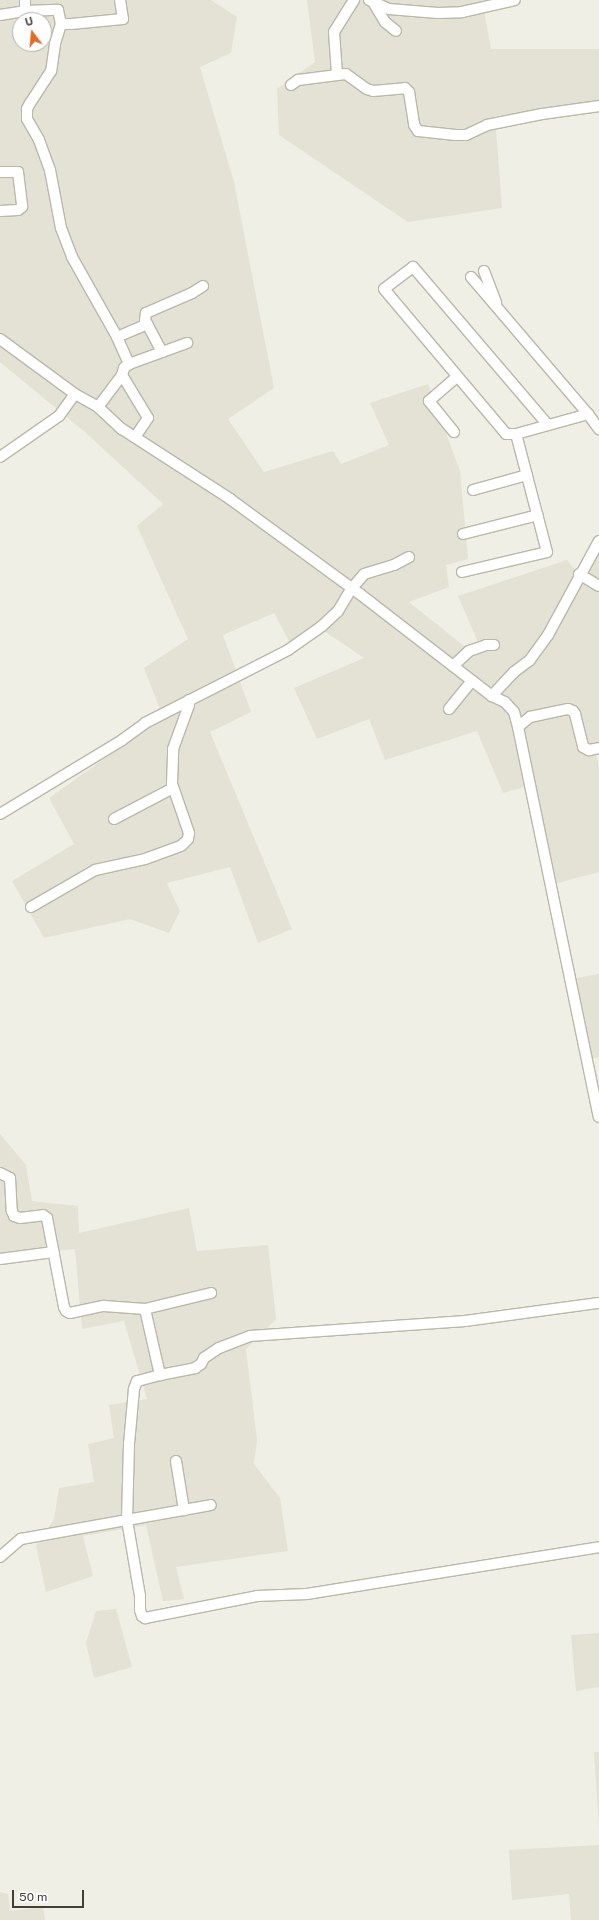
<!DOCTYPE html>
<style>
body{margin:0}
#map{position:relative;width:599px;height:1920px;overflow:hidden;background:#f0efe5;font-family:"Public Sans",sans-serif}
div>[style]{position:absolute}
.residential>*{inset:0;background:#e3e2d4}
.roads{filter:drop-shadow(1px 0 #bab8a9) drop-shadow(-1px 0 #bab8a9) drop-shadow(0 1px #bab8a9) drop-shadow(0 -1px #bab8a9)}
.minor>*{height:10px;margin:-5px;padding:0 5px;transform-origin:5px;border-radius:5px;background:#fff}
span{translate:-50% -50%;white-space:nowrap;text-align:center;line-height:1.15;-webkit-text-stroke:3px #fff;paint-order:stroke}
.north{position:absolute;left:12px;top:12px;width:40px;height:40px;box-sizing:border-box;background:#fff;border:1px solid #b3b2ae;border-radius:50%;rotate:344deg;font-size:11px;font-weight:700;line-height:16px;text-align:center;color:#423f35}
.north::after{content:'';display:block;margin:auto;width:14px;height:18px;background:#e06c2c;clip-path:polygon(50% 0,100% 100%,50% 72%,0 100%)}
.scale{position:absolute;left:12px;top:1890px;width:72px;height:18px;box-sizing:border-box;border:2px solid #423f35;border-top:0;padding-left:5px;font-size:12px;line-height:14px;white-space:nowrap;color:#423f35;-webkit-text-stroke:3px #fff;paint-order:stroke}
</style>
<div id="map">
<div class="residential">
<i style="clip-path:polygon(evenodd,0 0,211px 0,237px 17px,231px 53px,200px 67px,234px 182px,274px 388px,228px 419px,264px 472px,333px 451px,341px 464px,389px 445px,370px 403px,428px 384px,460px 471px,468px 559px,446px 565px,449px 587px,409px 602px,464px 646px,478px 642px,458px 596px,567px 560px,580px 576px,599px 538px,599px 749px,596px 750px,599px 769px,599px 872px,554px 884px,535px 784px,503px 793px,477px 731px,385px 760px,369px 719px,317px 739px,294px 688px,364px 658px,324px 631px,294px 650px,274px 613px,223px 635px,251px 712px,210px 732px,292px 929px,258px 943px,230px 867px,167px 883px,180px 911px,169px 933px,130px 919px,44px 938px,12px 881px,74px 844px,49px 798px,163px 717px,144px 668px,188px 639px,137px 526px,163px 504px,86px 433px,0 362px,0 0,20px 20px,44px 20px,44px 44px,20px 44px,20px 20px)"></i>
<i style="clip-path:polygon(307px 0,482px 0,491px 49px,599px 49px,599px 104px,495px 116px,502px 208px,408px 222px,279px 135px,277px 89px,315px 62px)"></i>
<i style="clip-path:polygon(599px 974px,599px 1057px,584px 1060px,570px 979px)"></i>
<i style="clip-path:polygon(0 1134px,26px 1165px,32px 1201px,78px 1206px,79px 1233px,189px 1208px,197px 1251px,268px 1245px,276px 1319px,246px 1349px,257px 1440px,254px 1464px,280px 1498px,288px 1551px,176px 1567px,184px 1599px,163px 1601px,146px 1525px,83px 1536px,93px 1576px,46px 1592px,36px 1546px,54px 1519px,59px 1488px,94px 1482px,88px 1444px,114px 1438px,109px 1405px,147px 1399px,124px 1321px,82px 1329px,75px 1249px,0 1255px)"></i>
<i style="clip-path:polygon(116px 1609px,132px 1667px,94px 1678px,86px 1643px,96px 1611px)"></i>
<i style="clip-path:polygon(599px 1633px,599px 1687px,576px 1691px,571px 1635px)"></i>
<i style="clip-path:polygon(594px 1752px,599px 1752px,599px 1827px)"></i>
<i style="clip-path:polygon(599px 1845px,599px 1920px,571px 1920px,569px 1894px,512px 1900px,509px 1850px)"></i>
<i style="clip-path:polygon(0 1892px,8px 1894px,10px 1911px,43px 1907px,45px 1920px,0 1920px)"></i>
</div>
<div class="roads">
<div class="minor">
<i style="left:369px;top:0;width:22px;rotate:24deg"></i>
<i style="left:389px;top:9px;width:49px;rotate:4.7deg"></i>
<i style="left:438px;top:13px;width:24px;rotate:-2deg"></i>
<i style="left:462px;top:12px;width:54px;rotate:-12.8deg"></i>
<i style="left:373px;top:2px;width:23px;rotate:59deg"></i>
<i style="left:385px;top:22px;width:14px;rotate:39deg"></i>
<i style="left:25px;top:11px;width:11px;rotate:-90deg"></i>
<i style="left:0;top:15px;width:25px;rotate:-9deg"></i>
<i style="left:25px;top:11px;width:33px;rotate:-2deg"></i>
<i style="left:58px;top:10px;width:14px;rotate:78deg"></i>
<i style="left:61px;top:24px;width:10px"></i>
<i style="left:71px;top:24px;width:52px;rotate:-5.5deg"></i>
<i style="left:123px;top:19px;width:19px;rotate:-99deg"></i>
<i style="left:61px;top:24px;width:21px;rotate:107deg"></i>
<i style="left:55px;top:44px;width:27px;rotate:98deg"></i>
<i style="left:51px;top:71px;width:38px;rotate:123deg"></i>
<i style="left:30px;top:103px;width:7px;rotate:117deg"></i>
<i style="left:27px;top:109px;width:10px;rotate:90deg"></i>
<i style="left:27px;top:119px;width:24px;rotate:60deg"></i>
<i style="left:39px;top:140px;width:32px;rotate:70deg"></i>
<i style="left:50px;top:170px;width:59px;rotate:79.3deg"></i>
<i style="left:61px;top:228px;width:31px;rotate:69deg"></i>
<i style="left:72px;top:257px;width:92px;rotate:60.6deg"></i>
<i style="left:117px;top:337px;width:30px;rotate:66deg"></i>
<i style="left:337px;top:74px;width:42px;rotate:-94.1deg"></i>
<i style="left:334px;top:32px;width:38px;rotate:-58deg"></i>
<i style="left:291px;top:85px;width:9px;rotate:-36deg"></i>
<i style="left:298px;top:80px;width:48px;rotate:-7.1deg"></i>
<i style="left:346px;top:74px;width:26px;rotate:36deg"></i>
<i style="left:367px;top:89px;width:6px;rotate:18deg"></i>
<i style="left:373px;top:91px;width:32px;rotate:-5deg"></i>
<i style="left:405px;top:88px;width:6px;rotate:45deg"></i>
<i style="left:409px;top:92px;width:33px;rotate:81deg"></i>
<i style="left:414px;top:125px;width:7px;rotate:56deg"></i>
<i style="left:418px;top:131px;width:38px;rotate:6deg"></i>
<i style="left:456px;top:135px;width:10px"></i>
<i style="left:466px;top:135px;width:23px;rotate:-25deg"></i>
<i style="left:487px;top:125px;width:56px;rotate:-11.3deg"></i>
<i style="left:542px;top:114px;width:58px;rotate:-8deg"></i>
<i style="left:0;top:172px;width:18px"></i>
<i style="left:18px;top:172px;width:35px;rotate:83deg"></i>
<i style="left:22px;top:207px;width:5px;rotate:143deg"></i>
<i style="left:18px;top:210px;width:18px;rotate:177deg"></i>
<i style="left:484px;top:271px;width:34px;rotate:69deg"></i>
<i style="left:471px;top:277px;width:180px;rotate:49.5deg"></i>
<i style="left:588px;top:414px;width:19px;rotate:54deg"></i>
<i style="left:117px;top:337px;width:33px;rotate:-23deg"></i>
<i style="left:0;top:339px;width:93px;rotate:36.3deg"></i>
<i style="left:75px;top:394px;width:26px;rotate:29deg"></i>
<i style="left:98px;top:407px;width:33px;rotate:43deg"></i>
<i style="left:122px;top:429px;width:129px;rotate:32.9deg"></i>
<i style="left:230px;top:499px;width:161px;rotate:36.2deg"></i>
<i style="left:360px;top:594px;width:167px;rotate:37.7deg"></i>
<i style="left:162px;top:352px;width:36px;rotate:-118deg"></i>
<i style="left:145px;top:320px;width:7px;rotate:-82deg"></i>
<i style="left:146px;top:313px;width:50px;rotate:-23.5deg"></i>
<i style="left:192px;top:293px;width:13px;rotate:-32deg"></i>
<i style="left:122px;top:375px;width:50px;rotate:58.8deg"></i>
<i style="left:148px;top:418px;width:23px;rotate:124deg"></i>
<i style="left:98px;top:407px;width:40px;rotate:-53deg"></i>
<i style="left:122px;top:375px;width:7px;rotate:-74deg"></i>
<i style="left:124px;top:368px;width:6px;rotate:-39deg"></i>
<i style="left:129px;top:364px;width:62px;rotate:-19.9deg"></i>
<i style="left:548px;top:425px;width:208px;rotate:-130.5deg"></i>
<i style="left:413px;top:267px;width:36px;rotate:143deg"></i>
<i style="left:384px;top:289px;width:189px;rotate:49.9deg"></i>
<i style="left:506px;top:434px;width:10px"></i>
<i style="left:516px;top:434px;width:75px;rotate:-15.5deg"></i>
<i style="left:454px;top:432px;width:40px;rotate:-129deg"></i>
<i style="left:429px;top:401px;width:37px;rotate:-41deg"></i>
<i style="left:0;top:457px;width:72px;rotate:-34.8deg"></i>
<i style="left:59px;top:416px;width:27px;rotate:-54deg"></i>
<i style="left:473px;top:490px;width:56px;rotate:-15.5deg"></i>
<i style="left:463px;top:534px;width:77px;rotate:-14.2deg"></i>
<i style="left:599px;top:541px;width:107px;rotate:118.5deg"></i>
<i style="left:548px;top:635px;width:31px;rotate:126deg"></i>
<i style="left:530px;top:660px;width:20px;rotate:143deg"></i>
<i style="left:514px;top:672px;width:33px;rotate:133deg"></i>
<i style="left:492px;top:696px;width:14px;rotate:25deg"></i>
<i style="left:505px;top:702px;width:13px;rotate:48deg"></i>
<i style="left:514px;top:712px;width:16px;rotate:75deg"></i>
<i style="left:518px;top:727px;width:398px;rotate:78.3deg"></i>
<i style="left:462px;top:572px;width:87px;rotate:-13.2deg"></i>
<i style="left:547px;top:552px;width:122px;rotate:-104.7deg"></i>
<i style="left:579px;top:574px;width:23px;rotate:31deg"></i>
<i style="left:453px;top:666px;width:22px;rotate:-43deg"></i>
<i style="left:469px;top:651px;width:18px;rotate:-19deg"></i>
<i style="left:486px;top:645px;width:8px"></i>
<i style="left:449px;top:709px;width:36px;rotate:-51deg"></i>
<i style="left:518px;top:727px;width:16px;rotate:-40deg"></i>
<i style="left:530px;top:717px;width:39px;rotate:-12deg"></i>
<i style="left:568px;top:709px;width:5px;rotate:22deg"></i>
<i style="left:573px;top:711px;width:4px;rotate:56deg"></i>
<i style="left:575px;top:714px;width:34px;rotate:76deg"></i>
<i style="left:583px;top:747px;width:7px;rotate:27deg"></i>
<i style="left:589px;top:750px;width:10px;rotate:-11deg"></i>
<i style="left:0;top:814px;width:143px;rotate:-31.2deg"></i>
<i style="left:122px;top:740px;width:29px;rotate:-36deg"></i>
<i style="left:145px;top:723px;width:161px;rotate:-27deg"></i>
<i style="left:288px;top:650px;width:42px;rotate:-35.2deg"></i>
<i style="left:322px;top:626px;width:22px;rotate:-43deg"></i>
<i style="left:338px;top:611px;width:27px;rotate:-59deg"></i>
<i style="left:352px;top:588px;width:18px;rotate:-49deg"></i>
<i style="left:364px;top:574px;width:31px;rotate:-17deg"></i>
<i style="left:394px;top:565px;width:17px;rotate:-28deg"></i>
<i style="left:114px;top:819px;width:67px;rotate:-27.7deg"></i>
<i style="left:31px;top:907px;width:74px;rotate:-30deg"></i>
<i style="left:95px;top:870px;width:51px;rotate:-12.4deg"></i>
<i style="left:145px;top:859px;width:38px;rotate:-20deg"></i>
<i style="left:181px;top:846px;width:10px;rotate:-45deg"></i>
<i style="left:188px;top:839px;width:6px;rotate:-81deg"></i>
<i style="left:189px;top:833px;width:52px;rotate:-109.1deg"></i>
<i style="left:172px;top:784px;width:35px;rotate:-88deg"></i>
<i style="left:173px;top:749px;width:47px;rotate:-70deg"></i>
<i style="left:189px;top:705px;width:5px;rotate:-90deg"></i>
<i style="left:0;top:1173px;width:11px;rotate:27deg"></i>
<i style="left:10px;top:1178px;width:33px;rotate:87deg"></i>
<i style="left:12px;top:1211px;width:5px;rotate:68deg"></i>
<i style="left:14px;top:1216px;width:6px;rotate:18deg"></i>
<i style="left:20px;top:1218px;width:23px;rotate:-7deg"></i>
<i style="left:43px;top:1215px;width:5px;rotate:37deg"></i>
<i style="left:47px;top:1218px;width:91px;rotate:79.2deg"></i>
<i style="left:64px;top:1307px;width:4px;rotate:63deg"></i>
<i style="left:66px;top:1311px;width:4px;rotate:27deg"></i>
<i style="left:70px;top:1313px;width:35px;rotate:-12deg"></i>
<i style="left:104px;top:1306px;width:41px;rotate:4.2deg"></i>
<i style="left:145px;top:1309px;width:68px;rotate:77.2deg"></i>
<i style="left:160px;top:1375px;width:36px;rotate:-11deg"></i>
<i style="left:195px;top:1368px;width:7px;rotate:-34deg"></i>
<i style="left:201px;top:1364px;width:7px;rotate:-63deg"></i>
<i style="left:204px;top:1358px;width:18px;rotate:-34deg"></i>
<i style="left:219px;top:1348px;width:33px;rotate:-21deg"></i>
<i style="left:250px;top:1336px;width:216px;rotate:-4deg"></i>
<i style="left:465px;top:1321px;width:135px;rotate:-7.7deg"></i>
<i style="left:0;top:1259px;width:54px;rotate:-7.4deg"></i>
<i style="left:145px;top:1309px;width:68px;rotate:-13.6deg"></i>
<i style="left:160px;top:1375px;width:24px;rotate:165deg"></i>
<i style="left:137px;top:1381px;width:9px;rotate:111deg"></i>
<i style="left:134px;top:1389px;width:55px;rotate:95.2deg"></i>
<i style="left:129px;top:1444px;width:76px;rotate:91.5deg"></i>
<i style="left:127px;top:1520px;width:85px;rotate:-10.1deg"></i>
<i style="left:176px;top:1461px;width:50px;rotate:80.7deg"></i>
<i style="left:0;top:1557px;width:28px;rotate:-41deg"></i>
<i style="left:21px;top:1539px;width:108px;rotate:-10.2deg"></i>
<i style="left:127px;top:1520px;width:77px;rotate:80.3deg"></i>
<i style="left:140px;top:1596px;width:14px;rotate:90deg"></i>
<i style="left:140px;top:1610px;width:6px;rotate:72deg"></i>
<i style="left:142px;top:1616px;width:4px;rotate:34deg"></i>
<i style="left:145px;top:1618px;width:114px;rotate:-11.1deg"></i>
<i style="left:257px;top:1596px;width:50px;rotate:-2.3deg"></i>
<i style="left:307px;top:1594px;width:296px;rotate:-9.1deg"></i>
</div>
</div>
<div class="north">U</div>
<div class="scale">50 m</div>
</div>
